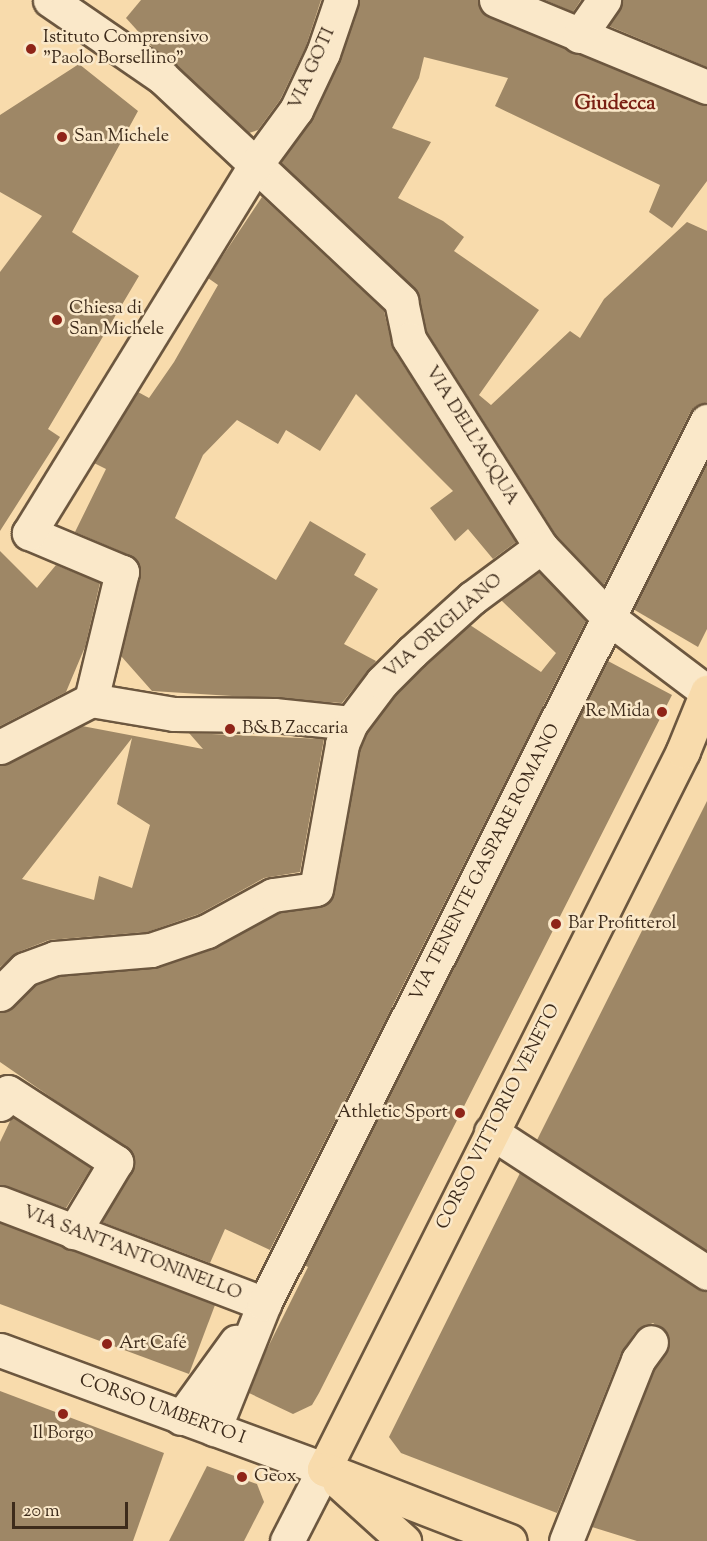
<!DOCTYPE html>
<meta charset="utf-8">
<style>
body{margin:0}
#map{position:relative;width:707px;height:1541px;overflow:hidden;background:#f8dbac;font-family:"Sorts Mill Goudy",serif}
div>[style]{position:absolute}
.building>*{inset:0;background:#9e8766}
.roads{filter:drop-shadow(2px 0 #6c573f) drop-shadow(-2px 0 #6c573f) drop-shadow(0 2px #6c573f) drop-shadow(0 -2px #6c573f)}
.minor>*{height:33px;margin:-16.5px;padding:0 16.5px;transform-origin:16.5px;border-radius:16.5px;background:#fae8c9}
.major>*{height:33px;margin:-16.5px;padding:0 16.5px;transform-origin:16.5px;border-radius:16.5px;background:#f8dbac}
.dots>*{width:16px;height:16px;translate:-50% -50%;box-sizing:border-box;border:3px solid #fae8c9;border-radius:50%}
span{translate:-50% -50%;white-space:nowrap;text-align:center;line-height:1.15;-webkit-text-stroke:5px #fae8c9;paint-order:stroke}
.poi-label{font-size:18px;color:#3d2b1b}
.left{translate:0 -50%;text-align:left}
.right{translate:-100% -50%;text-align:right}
.street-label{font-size:18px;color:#3d2b1b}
.neighbourhood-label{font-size:20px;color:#7a1f14;font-weight:700}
.scale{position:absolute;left:12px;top:1502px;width:116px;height:27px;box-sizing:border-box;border:3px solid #3d2b1b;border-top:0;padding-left:8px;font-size:18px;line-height:21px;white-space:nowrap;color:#3d2b1b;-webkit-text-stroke:4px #fae8c9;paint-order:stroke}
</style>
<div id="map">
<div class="building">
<i style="clip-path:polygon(141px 0,321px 0,306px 46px,280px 100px,258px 130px,249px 133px,154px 49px,126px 18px)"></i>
<i style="clip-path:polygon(359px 0,478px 0,481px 11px,489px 17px,707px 105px,707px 181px,672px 228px,649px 212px,660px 185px,495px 106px,508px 78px,424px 57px,419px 78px,392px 128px,431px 142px,398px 198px,443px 221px,464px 237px,454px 251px,539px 310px,479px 395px,491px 405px,570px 331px,580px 338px,604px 299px,687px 222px,707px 231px,707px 402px,690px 413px,604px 585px,556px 535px,427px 332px,414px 288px,281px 163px,313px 118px,341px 59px)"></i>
<i style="clip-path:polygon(545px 0,581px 0,573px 12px)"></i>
<i style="clip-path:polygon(622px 0,707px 0,707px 67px,609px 26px)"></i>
<i style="clip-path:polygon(79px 64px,138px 111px,72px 232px,139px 276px,48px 429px,60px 437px,0 531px,0 272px,42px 216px,0 192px,0 115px)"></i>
<i style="clip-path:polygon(262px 197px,384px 311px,393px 349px,516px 542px,493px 559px,468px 529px,455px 541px,430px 508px,453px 491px,356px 394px,320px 451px,286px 430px,278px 444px,237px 420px,203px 455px,175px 518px,276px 580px,310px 521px,366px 554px,354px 575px,378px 589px,344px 644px,376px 661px,342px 703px,152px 691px,121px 656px,140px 567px,129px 555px,75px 532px,106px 469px,94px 463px,138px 392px,149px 398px,174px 362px,218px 285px,208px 278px)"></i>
<i style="clip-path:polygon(707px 463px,707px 629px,698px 647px,633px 609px)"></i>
<i style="clip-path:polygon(0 551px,37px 588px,56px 565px,100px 583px,85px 647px,66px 692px,0 726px)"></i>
<i style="clip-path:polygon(539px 572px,586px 621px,270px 1250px,225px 1229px,210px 1263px,102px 1222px,132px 1171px,133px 1154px,0 1062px,0 1012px,13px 1007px,35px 985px,59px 976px,157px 968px,216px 948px,279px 913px,328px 903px,334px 892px,360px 749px,367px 732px,396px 694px,470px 625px,541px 672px,556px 653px,501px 600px)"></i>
<i style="clip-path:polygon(608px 661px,672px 695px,319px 1393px,312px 1405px,293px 1414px,249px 1393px,266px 1351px,308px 1267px,304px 1265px)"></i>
<i style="clip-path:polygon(evenodd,82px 726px,203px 749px,189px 733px,324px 739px,300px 872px,264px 878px,199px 914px,147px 932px,49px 940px,18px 952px,0 967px,0 766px,82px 726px,132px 738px,117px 804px,150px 825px,132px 888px,99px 876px,94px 900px,22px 879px,132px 738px)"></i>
<i style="clip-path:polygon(707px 801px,707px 1251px,537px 1140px)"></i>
<i style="clip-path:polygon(12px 1117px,91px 1168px,66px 1208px,0 1185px,0 1142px)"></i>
<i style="clip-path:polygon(520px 1173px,697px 1289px,707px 1292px,707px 1541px,637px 1541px,592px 1527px,655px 1369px,670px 1344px,668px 1334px,653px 1323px,636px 1331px,621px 1353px,557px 1513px,401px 1453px,389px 1437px)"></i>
<i style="clip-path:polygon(0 1223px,215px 1305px,189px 1374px,0 1304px)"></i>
<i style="clip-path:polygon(0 1391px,164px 1453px,133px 1541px,0 1541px)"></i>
<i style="clip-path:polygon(207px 1466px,257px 1484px,264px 1502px,244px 1541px,169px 1541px)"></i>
</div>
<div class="roads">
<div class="minor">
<i style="left:50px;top:0;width:136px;rotate:34.5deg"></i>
<i style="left:162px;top:77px;width:328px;rotate:43.1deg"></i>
<i style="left:401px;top:301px;width:39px;rotate:78deg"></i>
<i style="left:409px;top:339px;width:246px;rotate:57.6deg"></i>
<i style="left:541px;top:547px;width:98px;rotate:46.2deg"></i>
<i style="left:609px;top:618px;width:123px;rotate:37.1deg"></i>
<i style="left:496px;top:0;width:228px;rotate:22.4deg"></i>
<i style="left:579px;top:36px;width:44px;rotate:-55.2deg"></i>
<i style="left:91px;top:700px;width:132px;rotate:-76.4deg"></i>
<i style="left:122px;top:572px;width:101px;rotate:-157.2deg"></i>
<i style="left:29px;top:533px;width:435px;rotate:-58.4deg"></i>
<i style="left:257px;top:163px;width:66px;rotate:-53.7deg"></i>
<i style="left:296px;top:110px;width:63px;rotate:-64.7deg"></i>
<i style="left:323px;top:53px;width:56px;rotate:-71.2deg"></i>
<i style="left:91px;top:700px;width:84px;rotate:9.6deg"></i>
<i style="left:174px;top:714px;width:100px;rotate:0.6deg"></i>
<i style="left:274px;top:715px;width:77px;rotate:5.9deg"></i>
<i style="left:0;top:747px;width:102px;rotate:-27.3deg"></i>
<i style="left:0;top:994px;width:35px;rotate:-45deg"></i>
<i style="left:25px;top:969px;width:32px;rotate:-20deg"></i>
<i style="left:55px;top:958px;width:96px;rotate:-4.8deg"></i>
<i style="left:151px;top:950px;width:59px;rotate:-18.7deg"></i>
<i style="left:207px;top:931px;width:75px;rotate:-28.6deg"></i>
<i style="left:273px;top:895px;width:43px;rotate:-7.9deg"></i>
<i style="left:316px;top:889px;width:147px;rotate:-79.8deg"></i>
<i style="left:342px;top:744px;width:23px;rotate:-67deg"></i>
<i style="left:351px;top:723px;width:51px;rotate:-52.9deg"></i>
<i style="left:382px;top:682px;width:42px;rotate:-45deg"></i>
<i style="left:412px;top:652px;width:81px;rotate:-42deg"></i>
<i style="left:472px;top:598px;width:86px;rotate:-36.5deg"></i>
<i style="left:0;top:1104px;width:14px;rotate:-56deg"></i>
<i style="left:8px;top:1092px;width:129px;rotate:32.9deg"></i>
<i style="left:116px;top:1162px;width:82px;rotate:121deg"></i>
<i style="left:491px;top:1132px;width:258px;rotate:33.1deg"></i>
<i style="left:0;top:1203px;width:283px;rotate:20.9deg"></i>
<i style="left:0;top:1350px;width:345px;rotate:20.2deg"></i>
<i style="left:324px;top:1469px;width:81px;rotate:117.2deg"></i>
<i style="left:181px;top:1418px;width:94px;rotate:-54.1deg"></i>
<i style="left:214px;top:1429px;width:135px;rotate:-68.2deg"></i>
<i style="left:264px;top:1304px;width:988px;rotate:-63.36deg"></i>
<i style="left:566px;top:1541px;width:195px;rotate:-68.3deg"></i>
<i style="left:638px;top:1360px;width:22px;rotate:-54deg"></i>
</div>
<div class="major">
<i style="left:324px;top:1469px;width:803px;rotate:-63.43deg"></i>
<i style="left:683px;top:751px;width:64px;rotate:-67.9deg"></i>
<i style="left:324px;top:1469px;width:199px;rotate:21.2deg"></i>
<i style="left:339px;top:1482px;width:88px;rotate:42.2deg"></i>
</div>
</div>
<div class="dots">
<i style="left:31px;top:49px;background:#8f2418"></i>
<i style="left:62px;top:137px;background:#8f2418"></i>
<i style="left:57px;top:320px;background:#8f2418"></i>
<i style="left:662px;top:712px;background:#8f2418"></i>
<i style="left:230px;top:729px;background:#8f2418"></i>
<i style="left:556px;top:924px;background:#8f2418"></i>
<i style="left:460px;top:1113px;background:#8f2418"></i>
<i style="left:107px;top:1344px;background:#8f2418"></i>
<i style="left:63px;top:1414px;background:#8f2418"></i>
<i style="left:242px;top:1477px;background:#8f2418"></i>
</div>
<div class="poi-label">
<span class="left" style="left:43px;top:49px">Istituto Comprensivo<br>"Paolo Borsellino"</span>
<span class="left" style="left:74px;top:137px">San Michele</span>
<span class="left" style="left:69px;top:320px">Chiesa di<br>San Michele</span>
<span class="right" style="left:650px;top:712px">Re Mida</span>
<span class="left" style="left:242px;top:729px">B&amp;B Zaccaria</span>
<span class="left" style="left:568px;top:924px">Bar Profitterol</span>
<span class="right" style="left:448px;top:1113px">Athletic Sport</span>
<span class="left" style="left:119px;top:1344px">Art Café</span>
<span style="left:63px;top:1434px">Il Borgo</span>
<span class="left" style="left:254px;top:1477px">Geox</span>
</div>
<div class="street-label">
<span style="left:313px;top:69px;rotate:-66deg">VIA GOTI</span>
<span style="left:471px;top:436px;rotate:58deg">VIA DELL'ACQUA</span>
<span style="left:444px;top:627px;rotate:-41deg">VIA ORIGLIANO</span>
<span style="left:486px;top:863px;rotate:-63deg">VIA TENENTE GASPARE ROMANO</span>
<span style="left:499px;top:1117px;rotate:-63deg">CORSO VITTORIO VENETO</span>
<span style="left:132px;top:1254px;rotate:21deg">VIA SANT'ANTONINELLO</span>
<span style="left:162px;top:1410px;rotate:20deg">CORSO UMBERTO I</span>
</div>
<div class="neighbourhood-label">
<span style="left:615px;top:104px">Giudecca</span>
</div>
<div class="scale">20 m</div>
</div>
